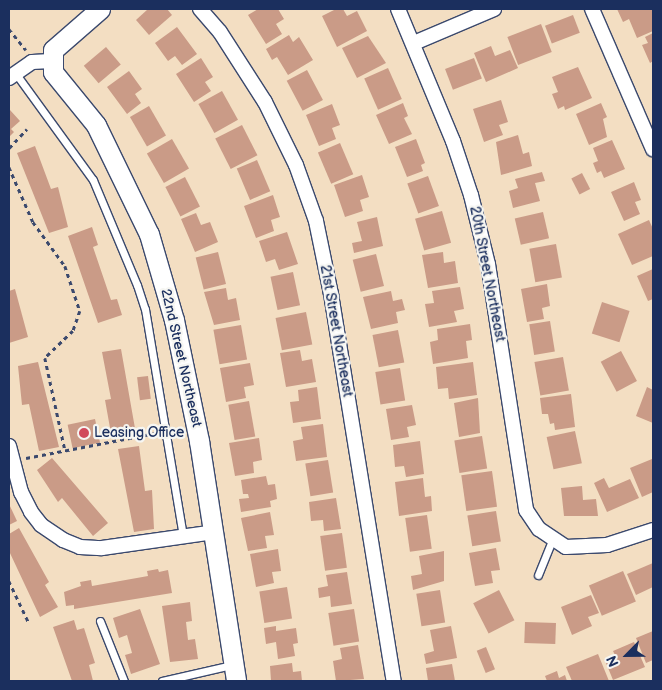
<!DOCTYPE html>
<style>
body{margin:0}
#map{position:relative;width:662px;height:690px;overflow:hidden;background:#f3dec2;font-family:"Balsamiq Sans",sans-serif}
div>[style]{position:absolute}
.building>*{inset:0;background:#ca9b87;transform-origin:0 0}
.path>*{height:2.5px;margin-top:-1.25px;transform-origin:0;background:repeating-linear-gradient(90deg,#3b496d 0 4px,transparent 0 8px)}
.roads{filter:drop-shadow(1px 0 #3b496d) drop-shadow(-1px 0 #3b496d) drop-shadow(0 1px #3b496d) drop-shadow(0 -1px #3b496d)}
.lane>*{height:7px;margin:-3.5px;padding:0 3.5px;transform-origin:3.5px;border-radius:3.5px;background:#fff}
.street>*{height:14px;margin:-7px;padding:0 7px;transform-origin:7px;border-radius:7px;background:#fff}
.secondary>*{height:19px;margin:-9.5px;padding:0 9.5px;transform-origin:9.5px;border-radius:9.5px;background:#fff}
.dots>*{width:14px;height:14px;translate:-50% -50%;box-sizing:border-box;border:2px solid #f6f6f2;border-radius:50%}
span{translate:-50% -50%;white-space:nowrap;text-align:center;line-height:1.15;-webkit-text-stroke:4.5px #f6f6f2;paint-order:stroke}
.street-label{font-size:14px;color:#1b2f5e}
.poi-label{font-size:14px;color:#1b2f5e}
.left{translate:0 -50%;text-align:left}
.frame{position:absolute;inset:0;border:10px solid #1b2f5e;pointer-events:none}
.north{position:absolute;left:602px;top:630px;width:50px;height:50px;-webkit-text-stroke:4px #f6f6f2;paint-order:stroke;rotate:247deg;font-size:14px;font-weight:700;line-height:20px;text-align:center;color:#1b2f5e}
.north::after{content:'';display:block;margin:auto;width:18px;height:22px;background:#1b2f5e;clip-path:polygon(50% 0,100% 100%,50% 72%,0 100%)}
</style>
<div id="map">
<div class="building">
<i style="clip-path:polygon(148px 9px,167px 9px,172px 15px,149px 35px,136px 20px)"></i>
<i style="clip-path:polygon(258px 9px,278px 9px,284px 19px,276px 24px,282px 34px,266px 44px,248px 15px)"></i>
<i style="clip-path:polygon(336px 9px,343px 9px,347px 16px,357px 11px,367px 31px,337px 47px,322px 16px)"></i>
<i style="clip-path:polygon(617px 9px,653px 9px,653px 31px,637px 38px,629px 19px,623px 22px)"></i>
<i style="left:573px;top:15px;width:19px;height:30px;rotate:69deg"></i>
<i style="left:541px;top:24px;width:30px;height:36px;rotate:69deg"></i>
<i style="clip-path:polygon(177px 27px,197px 54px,182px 65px,175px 56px,168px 61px,155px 43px)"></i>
<i style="clip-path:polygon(653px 33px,653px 61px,650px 63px,642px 45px,648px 43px,645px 37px)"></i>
<i style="clip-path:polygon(289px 35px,293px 42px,299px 37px,313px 60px,288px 75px,277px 57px,272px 60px,266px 49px)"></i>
<i style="clip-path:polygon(368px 36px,386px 63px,357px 78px,342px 48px)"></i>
<i style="clip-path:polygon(491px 46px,495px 56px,510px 50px,518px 68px,486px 82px,474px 53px)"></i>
<i style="left:106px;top:47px;width:23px;height:29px;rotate:50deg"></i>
<i style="clip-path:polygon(201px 58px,213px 77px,205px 82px,211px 91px,194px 102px,176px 74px)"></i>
<i style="left:474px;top:58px;width:22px;height:31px;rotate:69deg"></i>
<i style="clip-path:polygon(578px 67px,592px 98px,565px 110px,564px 106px,558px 109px,552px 94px,558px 92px,552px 77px)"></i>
<i style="left:388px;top:68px;width:34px;height:26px;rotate:66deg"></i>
<i style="left:307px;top:70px;width:34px;height:23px;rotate:62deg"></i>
<i style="clip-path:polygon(129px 71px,142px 89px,135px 94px,141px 103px,127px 114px,107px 87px)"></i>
<i style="left:222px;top:91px;width:33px;height:27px;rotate:61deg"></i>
<i style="clip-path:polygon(501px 100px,508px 122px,499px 125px,503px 135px,484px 142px,473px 109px)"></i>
<i style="clip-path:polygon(403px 103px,408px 116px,404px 118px,412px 134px,389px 144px,376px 115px)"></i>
<i style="clip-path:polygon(601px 103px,607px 117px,603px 119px,607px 137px,589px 145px,576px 114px)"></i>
<i style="clip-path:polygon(332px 104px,340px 125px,332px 128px,336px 139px,319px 146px,306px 115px)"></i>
<i style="left:149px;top:106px;width:34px;height:22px;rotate:60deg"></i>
<i style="clip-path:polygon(10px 110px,20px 121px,11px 129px,14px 132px,9px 137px)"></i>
<i style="left:242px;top:125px;width:34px;height:30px;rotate:63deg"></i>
<i style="clip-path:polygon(518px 135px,523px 154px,529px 152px,532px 166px,501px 175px,496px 142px)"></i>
<i style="left:172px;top:139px;width:34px;height:29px;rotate:60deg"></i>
<i style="clip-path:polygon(416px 139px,425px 163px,421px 165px,423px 171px,407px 177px,395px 147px)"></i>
<i style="clip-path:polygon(612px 140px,625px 169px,604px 178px,601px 171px,597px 173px,593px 163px,598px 161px,593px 148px)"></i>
<i style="left:340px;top:143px;width:34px;height:24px;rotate:67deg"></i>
<i style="clip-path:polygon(35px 146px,51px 189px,58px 187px,68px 227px,49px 233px,17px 153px)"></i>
<i style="left:257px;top:160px;width:34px;height:22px;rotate:67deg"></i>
<i style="clip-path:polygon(542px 172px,545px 181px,535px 183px,540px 201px,513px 208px,509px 191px,518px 188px,515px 179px)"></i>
<i style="left:582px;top:173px;width:18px;height:12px;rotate:63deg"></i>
<i style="clip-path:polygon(362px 175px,369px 197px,360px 200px,363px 211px,345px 217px,334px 185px)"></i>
<i style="left:428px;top:176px;width:32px;height:22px;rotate:70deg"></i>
<i style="left:185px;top:177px;width:33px;height:22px;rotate:63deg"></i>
<i style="clip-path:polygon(634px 182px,641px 200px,635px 202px,640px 214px,624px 221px,611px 192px)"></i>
<i style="clip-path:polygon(273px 195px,280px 217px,271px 220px,274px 231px,256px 238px,244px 206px)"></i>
<i style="left:442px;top:211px;width:33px;height:28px;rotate:74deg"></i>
<i style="left:543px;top:212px;width:27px;height:29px;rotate:77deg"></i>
<i style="clip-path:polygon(196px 213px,201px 225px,210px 222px,218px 242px,195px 252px,181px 219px)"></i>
<i style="clip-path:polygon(377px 217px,383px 246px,354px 253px,352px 243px,362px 241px,357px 222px)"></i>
<i style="clip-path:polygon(649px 220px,653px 229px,653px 256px,632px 265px,618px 234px)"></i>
<i style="clip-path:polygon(92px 227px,98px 245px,93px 247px,111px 300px,117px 299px,122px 315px,98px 323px,68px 236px)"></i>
<i style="clip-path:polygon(287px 232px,298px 264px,279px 270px,275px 259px,266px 262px,259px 241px)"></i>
<i style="left:556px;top:244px;width:34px;height:27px;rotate:80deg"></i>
<i style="left:218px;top:252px;width:33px;height:23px;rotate:76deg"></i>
<i style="clip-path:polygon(443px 252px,444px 263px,455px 261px,458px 283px,428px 288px,422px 255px)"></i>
<i style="left:376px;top:254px;width:33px;height:24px;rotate:76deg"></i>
<i style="clip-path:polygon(653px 269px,653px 299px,648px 301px,637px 276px)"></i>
<i style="left:293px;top:272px;width:34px;height:23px;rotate:78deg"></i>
<i style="clip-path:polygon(547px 284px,550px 306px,542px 308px,544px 319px,527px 322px,521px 289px)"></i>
<i style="clip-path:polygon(460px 287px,464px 309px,454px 311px,457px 322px,429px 327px,425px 304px,434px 303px,432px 291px)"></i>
<i style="clip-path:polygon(226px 288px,228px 300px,236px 298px,240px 320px,214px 325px,204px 292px)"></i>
<i style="clip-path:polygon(15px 289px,28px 337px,9px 343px,9px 291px)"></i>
<i style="clip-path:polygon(391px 291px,393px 301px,402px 299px,405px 310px,396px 312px,398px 323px,371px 329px,363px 297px)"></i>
<i style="left:602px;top:302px;width:29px;height:33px;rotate:18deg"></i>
<i style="left:306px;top:312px;width:33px;height:31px;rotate:79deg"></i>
<i style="left:550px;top:321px;width:31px;height:21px;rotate:81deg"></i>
<i style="clip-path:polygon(470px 324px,472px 340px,466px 341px,468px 358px,433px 364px,430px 342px,438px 340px,437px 329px)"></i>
<i style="left:241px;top:325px;width:35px;height:28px;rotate:80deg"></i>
<i style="left:398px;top:330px;width:33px;height:26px;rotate:79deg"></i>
<i style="clip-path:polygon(121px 349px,136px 434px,112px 439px,105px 400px,111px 399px,102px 352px)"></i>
<i style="clip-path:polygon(300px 350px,302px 361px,312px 359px,316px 382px,286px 387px,280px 353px)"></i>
<i style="left:621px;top:351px;width:34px;height:23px;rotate:62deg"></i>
<i style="left:563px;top:357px;width:34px;height:29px;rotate:80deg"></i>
<i style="clip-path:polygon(38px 362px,59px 447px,39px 451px,29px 404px,22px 405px,18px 366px)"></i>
<i style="clip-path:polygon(473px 362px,477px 395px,449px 399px,448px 388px,438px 389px,436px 367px)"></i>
<i style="clip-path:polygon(250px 363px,254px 385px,244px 387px,246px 398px,226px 402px,220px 368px)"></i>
<i style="left:400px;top:368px;width:33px;height:25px;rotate:81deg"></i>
<i style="left:148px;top:376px;width:23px;height:11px;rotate:83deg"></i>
<i style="clip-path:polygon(317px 387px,321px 419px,293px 423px,290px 402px,299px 401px,298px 390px)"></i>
<i style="clip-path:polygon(647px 387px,653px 390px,653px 423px,636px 416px)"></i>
<i style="clip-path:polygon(571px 394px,575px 427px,555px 430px,554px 423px,550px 424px,548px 414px,542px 414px,540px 398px)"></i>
<i style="clip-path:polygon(478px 398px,480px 433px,459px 437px,454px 403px)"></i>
<i style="left:249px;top:401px;width:36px;height:21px;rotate:80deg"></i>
<i style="clip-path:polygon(412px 405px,416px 425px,407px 427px,409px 437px,391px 440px,386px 409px)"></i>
<i style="left:95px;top:419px;width:24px;height:28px;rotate:78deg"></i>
<i style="clip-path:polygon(323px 424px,327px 457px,296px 461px,293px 441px,303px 439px,301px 427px)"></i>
<i style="left:575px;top:431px;width:33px;height:29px;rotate:78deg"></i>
<i style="left:482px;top:436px;width:33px;height:28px;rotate:81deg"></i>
<i style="clip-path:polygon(259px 438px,262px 460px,253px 462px,254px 473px,235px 476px,229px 443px)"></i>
<i style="clip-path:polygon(420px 441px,424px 474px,406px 477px,404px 466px,395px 467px,393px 445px)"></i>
<i style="clip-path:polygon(139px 446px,145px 491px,152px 490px,154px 529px,134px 532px,118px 449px)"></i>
<i style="clip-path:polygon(52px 458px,108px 523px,93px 536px,62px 498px,58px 502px,37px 470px)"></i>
<i style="clip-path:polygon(652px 459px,653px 492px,642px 497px,630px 468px)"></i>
<i style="left:328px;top:460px;width:33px;height:23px;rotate:81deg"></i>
<i style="left:492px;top:471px;width:36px;height:31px;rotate:82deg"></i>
<i style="clip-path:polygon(266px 476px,268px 485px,275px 484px,277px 499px,270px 501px,271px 507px,241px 512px,239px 499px,249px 498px,248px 494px,243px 494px,241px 480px)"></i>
<i style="clip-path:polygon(423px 478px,425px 497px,431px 496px,432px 511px,399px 516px,395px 482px)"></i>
<i style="clip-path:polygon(604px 478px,609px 488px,630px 479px,639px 498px,607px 512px,594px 483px)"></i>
<i style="clip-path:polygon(582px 486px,583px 500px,596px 499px,598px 516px,564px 516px,561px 488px)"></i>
<i style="clip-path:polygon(336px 498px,341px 529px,324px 531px,323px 520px,311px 521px,309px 502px)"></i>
<i style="clip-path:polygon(9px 504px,17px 521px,9px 525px)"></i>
<i style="left:496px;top:511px;width:31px;height:29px;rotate:81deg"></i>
<i style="clip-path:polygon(270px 512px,274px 535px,265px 536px,267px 548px,248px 551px,241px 518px)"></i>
<i style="left:427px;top:515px;width:34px;height:22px;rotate:82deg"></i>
<i style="clip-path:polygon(19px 528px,49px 582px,45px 585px,58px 607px,40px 617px,9px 551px,9px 534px)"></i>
<i style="left:342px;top:533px;width:35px;height:22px;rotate:82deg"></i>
<i style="clip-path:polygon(496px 548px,500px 570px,491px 571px,493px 583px,475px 586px,469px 553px)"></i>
<i style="clip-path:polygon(278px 549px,281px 571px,272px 572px,274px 583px,256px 587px,250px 554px)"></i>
<i style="clip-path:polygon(444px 551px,444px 581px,413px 590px,411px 576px,422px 574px,419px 556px)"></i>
<i style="clip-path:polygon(653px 563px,653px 587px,636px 595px,627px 574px)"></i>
<i style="clip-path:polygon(158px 569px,159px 572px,168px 570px,172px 593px,74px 609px,74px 605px,66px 606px,64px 592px,81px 586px,80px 582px,91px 580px,92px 586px,148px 576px,147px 571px)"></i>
<i style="left:623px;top:571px;width:33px;height:37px;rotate:67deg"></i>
<i style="clip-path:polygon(347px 572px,352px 604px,331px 607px,330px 596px,319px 598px,318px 588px,328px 586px,326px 575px)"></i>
<i style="left:287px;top:587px;width:32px;height:28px;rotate:81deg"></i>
<i style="left:440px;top:590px;width:33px;height:24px;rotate:81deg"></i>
<i style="left:499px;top:590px;width:34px;height:29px;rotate:63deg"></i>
<i style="clip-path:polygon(591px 595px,599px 613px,588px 617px,592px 626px,572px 635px,561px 607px)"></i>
<i style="clip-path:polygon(190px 602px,192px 621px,186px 622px,188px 640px,195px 639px,198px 659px,170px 662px,162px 606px)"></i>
<i style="clip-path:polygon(140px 609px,160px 664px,131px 674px,125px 655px,132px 653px,127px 635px,119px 638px,113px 618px)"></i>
<i style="left:354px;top:609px;width:33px;height:26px;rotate:81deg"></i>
<i style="clip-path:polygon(74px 620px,77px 630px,84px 628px,95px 663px,89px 665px,93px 681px,72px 681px,53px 627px)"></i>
<i style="left:525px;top:622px;width:31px;height:21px;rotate:2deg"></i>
<i style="clip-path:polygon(276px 626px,276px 631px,296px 628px,298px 643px,293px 644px,295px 656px,278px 659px,276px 642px,266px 644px,264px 628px)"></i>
<i style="clip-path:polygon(451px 626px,457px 658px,426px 664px,424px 654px,434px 651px,430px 630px)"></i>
<i style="clip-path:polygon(653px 631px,653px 660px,646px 663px,636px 638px)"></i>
<i style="clip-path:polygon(634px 642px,645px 667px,613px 680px,606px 663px,617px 659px,613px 651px)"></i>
<i style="clip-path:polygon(358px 645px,364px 679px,336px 681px,333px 661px,342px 659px,340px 648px)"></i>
<i style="left:486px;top:647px;width:24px;height:10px;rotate:68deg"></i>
<i style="clip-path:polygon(598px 654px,609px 681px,572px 681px,566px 667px)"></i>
<i style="clip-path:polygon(292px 663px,293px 672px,301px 671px,302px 681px,271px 681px,270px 666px)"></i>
<i style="clip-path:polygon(452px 664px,455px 681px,428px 681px,426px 668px)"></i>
<i style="clip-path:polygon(557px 671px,559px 678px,565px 675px,567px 681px,547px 681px,545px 676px)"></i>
</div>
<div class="path">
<i style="left:9px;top:29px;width:27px;rotate:51deg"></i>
<i style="left:9px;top:148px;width:26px;rotate:-47deg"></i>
<i style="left:9px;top:167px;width:60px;rotate:66.4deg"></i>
<i style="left:33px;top:222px;width:54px;rotate:54deg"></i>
<i style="left:65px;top:266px;width:47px;rotate:71.6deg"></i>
<i style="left:80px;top:311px;width:21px;rotate:109deg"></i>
<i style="left:73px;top:331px;width:39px;rotate:136deg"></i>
<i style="left:45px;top:358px;width:94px;rotate:77.7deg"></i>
<i style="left:26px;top:458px;width:132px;rotate:-10.9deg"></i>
<i style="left:9px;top:581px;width:47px;rotate:64.5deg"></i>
</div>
<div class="roads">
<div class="lane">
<i style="left:16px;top:74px;width:131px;rotate:54deg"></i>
<i style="left:93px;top:180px;width:114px;rotate:67.3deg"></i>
<i style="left:137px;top:285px;width:25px;rotate:72deg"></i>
<i style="left:145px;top:309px;width:231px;rotate:80.5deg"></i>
<i style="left:538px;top:575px;width:38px;rotate:-68deg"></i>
<i style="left:100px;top:621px;width:65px;rotate:68.2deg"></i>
<i style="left:162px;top:681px;width:72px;rotate:-12.9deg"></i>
</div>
<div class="street">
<i style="left:200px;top:9px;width:30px;rotate:49deg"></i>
<i style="left:220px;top:32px;width:83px;rotate:57.3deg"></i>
<i style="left:265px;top:102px;width:70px;rotate:63.8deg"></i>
<i style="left:296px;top:165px;width:59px;rotate:70.3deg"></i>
<i style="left:316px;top:221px;width:75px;rotate:78.4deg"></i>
<i style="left:331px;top:294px;width:392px;rotate:80.8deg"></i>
<i style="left:398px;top:9px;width:143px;rotate:67.4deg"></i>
<i style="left:453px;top:141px;width:57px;rotate:71.6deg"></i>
<i style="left:471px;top:195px;width:71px;rotate:76.2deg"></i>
<i style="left:488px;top:264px;width:249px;rotate:81.2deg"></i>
<i style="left:526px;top:510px;width:23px;rotate:56deg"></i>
<i style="left:539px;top:529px;width:32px;rotate:34deg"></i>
<i style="left:566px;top:547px;width:41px;rotate:-2.8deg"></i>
<i style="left:607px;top:545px;width:48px;rotate:-18.1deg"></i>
<i style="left:592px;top:9px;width:153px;rotate:66.5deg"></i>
<i style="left:414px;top:43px;width:87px;rotate:-23deg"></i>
<i style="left:9px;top:78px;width:28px;rotate:-35deg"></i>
<i style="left:32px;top:62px;width:19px;rotate:-3deg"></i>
<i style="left:9px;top:446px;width:48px;rotate:75.4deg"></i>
<i style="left:21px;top:492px;width:22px;rotate:63deg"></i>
<i style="left:31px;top:512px;width:16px;rotate:52deg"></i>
<i style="left:41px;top:525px;width:27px;rotate:34deg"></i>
<i style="left:63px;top:540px;width:18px;rotate:22deg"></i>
<i style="left:80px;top:547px;width:22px;rotate:3deg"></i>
<i style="left:102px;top:548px;width:113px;rotate:-8.1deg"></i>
</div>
<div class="secondary">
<i style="left:100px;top:9px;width:62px;rotate:138.9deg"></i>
<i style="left:53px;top:50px;width:22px;rotate:90deg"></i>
<i style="left:53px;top:72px;width:68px;rotate:50.9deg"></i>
<i style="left:96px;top:125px;width:121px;rotate:64.1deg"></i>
<i style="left:149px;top:234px;width:90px;rotate:73.8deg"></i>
<i style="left:174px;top:320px;width:124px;rotate:78.3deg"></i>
<i style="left:199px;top:441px;width:243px;rotate:81.2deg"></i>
</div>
</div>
<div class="dots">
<i style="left:84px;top:433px;background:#d1495b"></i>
</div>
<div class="street-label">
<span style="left:487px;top:274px;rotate:79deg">20th Street Northeast</span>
<span style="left:336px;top:331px;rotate:80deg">21st Street Northeast</span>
<span style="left:181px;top:358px;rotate:77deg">22nd Street Northeast</span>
</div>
<div class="poi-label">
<span class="left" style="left:94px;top:433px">Leasing Office</span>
</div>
<div class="frame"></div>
<div class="north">N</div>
</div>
